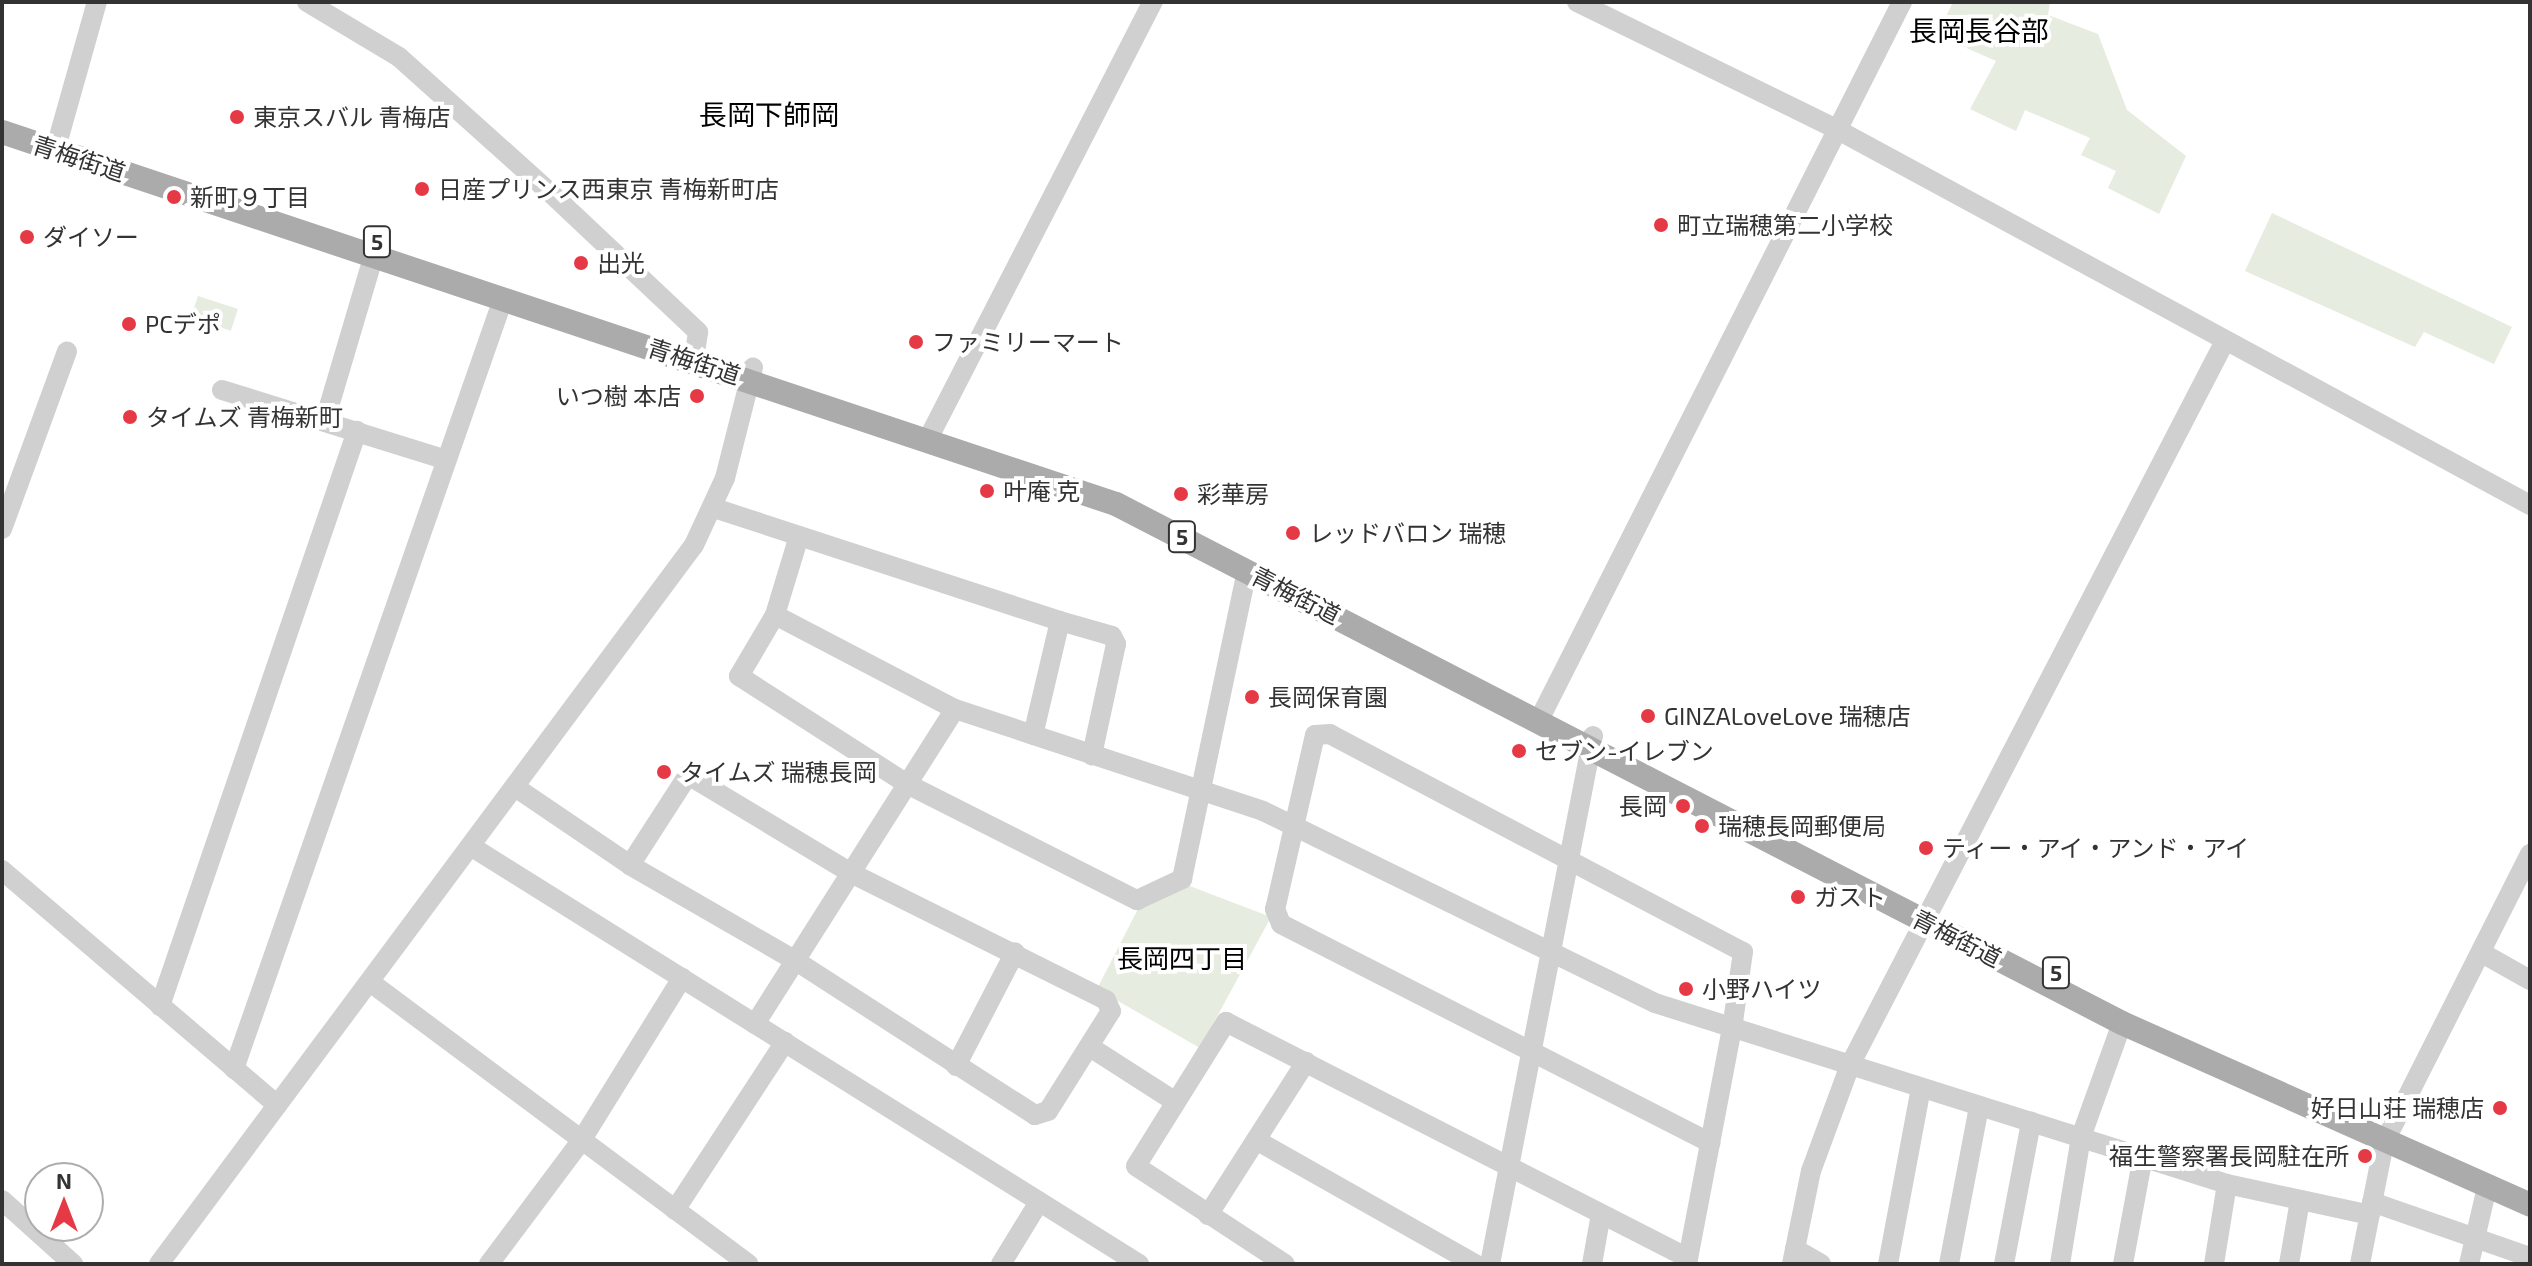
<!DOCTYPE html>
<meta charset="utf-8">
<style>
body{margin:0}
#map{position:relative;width:2532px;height:1266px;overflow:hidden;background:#fff;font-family:"Exo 2","Noto Sans JP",sans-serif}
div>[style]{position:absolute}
.green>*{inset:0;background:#e6ecdf;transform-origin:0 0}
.minor>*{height:20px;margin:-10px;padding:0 10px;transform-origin:10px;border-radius:10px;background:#d0d0d0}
.major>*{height:24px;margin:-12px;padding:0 12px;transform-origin:12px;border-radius:12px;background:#ababab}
.dots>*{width:22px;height:22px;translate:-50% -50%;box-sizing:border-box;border:4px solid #fff;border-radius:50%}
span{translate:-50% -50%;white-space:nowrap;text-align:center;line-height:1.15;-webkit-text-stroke:8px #fff;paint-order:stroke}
.shield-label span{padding:2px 6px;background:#fff;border:2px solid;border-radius:6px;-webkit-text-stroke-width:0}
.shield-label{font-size:22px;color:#333;font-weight:700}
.poi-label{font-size:24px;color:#333}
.left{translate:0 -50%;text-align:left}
.right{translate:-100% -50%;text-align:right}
.street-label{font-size:24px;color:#333}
.neighbourhood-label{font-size:26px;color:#000}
.quarter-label{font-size:28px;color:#000}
.frame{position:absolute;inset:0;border:4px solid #333;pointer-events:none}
.north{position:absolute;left:24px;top:1162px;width:80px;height:80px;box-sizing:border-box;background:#fff;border:2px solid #adadad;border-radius:50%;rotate:0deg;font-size:22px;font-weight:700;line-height:32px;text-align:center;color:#333}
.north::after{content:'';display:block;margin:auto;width:28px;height:36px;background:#e63946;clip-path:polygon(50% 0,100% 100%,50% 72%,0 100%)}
</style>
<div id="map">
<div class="green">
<i style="clip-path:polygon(1953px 2px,2050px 2px,2048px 15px,2098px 34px,2127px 110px,2186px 156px,2159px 214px,2108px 188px,2116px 171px,2081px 155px,2090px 138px,2025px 110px,2016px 131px,1970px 109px,1996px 61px,1937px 35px)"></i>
<i style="clip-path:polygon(2272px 213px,2512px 327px,2494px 364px,2424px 332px,2415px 347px,2245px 271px)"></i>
<i style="left:198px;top:296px;width:42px;height:23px;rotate:18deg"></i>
<i style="clip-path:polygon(1187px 885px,1271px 917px,1200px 1048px,1097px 989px,1138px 909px)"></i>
</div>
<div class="minor">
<i style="left:307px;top:2px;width:107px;rotate:30.9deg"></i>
<i style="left:399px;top:57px;width:212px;rotate:41.9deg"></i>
<i style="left:557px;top:199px;width:194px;rotate:43.3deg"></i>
<i style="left:698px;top:332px;width:28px;rotate:98deg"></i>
<i style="left:1577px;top:2px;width:291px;rotate:26.1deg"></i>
<i style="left:1838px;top:130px;width:787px;rotate:28.45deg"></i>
<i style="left:55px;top:151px;width:155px;rotate:-74.3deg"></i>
<i style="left:222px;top:390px;width:232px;rotate:17.3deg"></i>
<i style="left:325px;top:420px;width:172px;rotate:-73.5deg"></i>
<i style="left:928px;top:439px;width:492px;rotate:-62.8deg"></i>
<i style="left:714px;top:508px;width:364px;rotate:18.1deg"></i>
<i style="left:1060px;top:621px;width:117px;rotate:103.3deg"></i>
<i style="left:2px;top:529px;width:189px;rotate:-69.9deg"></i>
<i style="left:799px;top:536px;width:83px;rotate:106.9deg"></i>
<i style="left:775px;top:615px;width:71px;rotate:120.5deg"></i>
<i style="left:739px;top:676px;width:200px;rotate:32.7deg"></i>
<i style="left:907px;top:784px;width:258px;rotate:26.8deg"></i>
<i style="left:1137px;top:900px;width:50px;rotate:-25deg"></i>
<i style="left:1182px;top:879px;width:316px;rotate:-78.1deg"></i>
<i style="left:775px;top:615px;width:203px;rotate:27.6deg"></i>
<i style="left:955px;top:709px;width:324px;rotate:18.3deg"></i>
<i style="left:1263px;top:811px;width:436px;rotate:26.1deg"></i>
<i style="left:1655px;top:1003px;width:600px;rotate:17.56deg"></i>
<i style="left:2227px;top:1184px;width:146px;rotate:12.2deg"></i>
<i style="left:1060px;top:621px;width:54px;rotate:16.1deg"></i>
<i style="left:1112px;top:636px;width:9px;rotate:63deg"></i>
<i style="left:1116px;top:644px;width:114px;rotate:102.2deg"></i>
<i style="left:1539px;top:720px;width:805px;rotate:-63.18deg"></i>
<i style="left:688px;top:775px;width:190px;rotate:31deg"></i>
<i style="left:851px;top:873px;width:285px;rotate:26.5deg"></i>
<i style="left:1106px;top:1000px;width:12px;rotate:66deg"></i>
<i style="left:1111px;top:1011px;width:118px;rotate:122.2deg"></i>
<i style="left:1048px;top:1111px;width:14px;rotate:163deg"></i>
<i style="left:1035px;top:1115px;width:284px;rotate:-147.2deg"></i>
<i style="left:796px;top:961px;width:192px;rotate:-150deg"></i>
<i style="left:630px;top:865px;width:107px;rotate:-57.2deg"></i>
<i style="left:515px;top:787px;width:139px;rotate:34.1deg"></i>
<i style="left:472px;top:847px;width:787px;rotate:32.01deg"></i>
<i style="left:2px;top:870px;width:362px;rotate:40.5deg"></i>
<i style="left:2482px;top:953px;width:55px;rotate:29.4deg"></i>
<i style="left:370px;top:982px;width:472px;rotate:36.7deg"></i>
<i style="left:160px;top:1006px;width:608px;rotate:-71.09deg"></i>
<i style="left:755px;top:1024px;width:373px;rotate:-57.6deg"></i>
<i style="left:1090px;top:1047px;width:100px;rotate:32.7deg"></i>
<i style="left:956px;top:1066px;width:128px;rotate:-62.6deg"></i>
<i style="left:234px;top:1069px;width:816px;rotate:-70.74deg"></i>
<i style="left:1256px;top:1140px;width:252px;rotate:29.5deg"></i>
<i style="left:2px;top:1200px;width:96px;rotate:42deg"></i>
<i style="left:2372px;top:1202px;width:167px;rotate:19.2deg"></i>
<i style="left:675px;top:1210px;width:201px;rotate:-56.8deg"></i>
<i style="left:1208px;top:1215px;width:182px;rotate:-57.4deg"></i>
<i style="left:1795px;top:1249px;width:30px;rotate:30deg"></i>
<i style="left:159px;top:1264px;width:896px;rotate:-53.35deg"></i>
<i style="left:694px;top:545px;width:74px;rotate:-65.2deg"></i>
<i style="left:725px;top:478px;width:114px;rotate:-75.8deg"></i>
<i style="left:489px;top:1264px;width:154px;rotate:-53.2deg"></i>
<i style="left:581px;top:1141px;width:192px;rotate:-58.2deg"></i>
<i style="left:1001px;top:1264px;width:73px;rotate:-58.5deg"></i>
<i style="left:1285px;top:1264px;width:178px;rotate:-146.7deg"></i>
<i style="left:1136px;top:1166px;width:170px;rotate:-58deg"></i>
<i style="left:1226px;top:1022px;width:519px;rotate:27.06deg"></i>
<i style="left:1490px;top:1264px;width:538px;rotate:-78.96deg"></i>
<i style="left:1592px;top:1264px;width:51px;rotate:-79.8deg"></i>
<i style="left:1687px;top:1264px;width:239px;rotate:-79.2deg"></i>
<i style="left:1732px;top:1029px;width:78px;rotate:-81.9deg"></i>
<i style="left:1743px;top:952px;width:467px;rotate:-152.2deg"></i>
<i style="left:1330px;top:734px;width:15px;rotate:176deg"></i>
<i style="left:1315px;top:735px;width:179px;rotate:102.9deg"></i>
<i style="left:1275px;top:909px;width:16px;rotate:68deg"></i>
<i style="left:1281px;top:924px;width:482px;rotate:27deg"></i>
<i style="left:1792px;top:1264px;width:95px;rotate:-78.5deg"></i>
<i style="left:1811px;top:1171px;width:113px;rotate:-69.8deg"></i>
<i style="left:1850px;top:1065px;width:813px;rotate:-62.62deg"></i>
<i style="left:1888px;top:1264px;width:179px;rotate:-79.4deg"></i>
<i style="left:1949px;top:1264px;width:161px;rotate:-79.2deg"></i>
<i style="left:2004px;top:1264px;width:145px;rotate:-79.2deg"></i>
<i style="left:2060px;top:1264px;width:129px;rotate:-80.6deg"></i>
<i style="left:2081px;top:1137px;width:121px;rotate:-70.2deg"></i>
<i style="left:2123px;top:1264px;width:110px;rotate:-79.5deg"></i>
<i style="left:2214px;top:1264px;width:81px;rotate:-80.8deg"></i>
<i style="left:2289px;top:1264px;width:65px;rotate:-80.2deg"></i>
<i style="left:2360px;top:1264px;width:123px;rotate:-78.8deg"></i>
<i style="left:2384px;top:1143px;width:324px;rotate:-63.2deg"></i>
<i style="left:2469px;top:1264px;width:79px;rotate:-76.8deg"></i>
</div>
<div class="major">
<i style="left:2px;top:132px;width:1174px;rotate:18.47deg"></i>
<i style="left:1116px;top:504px;width:1132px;rotate:27.29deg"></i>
<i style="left:2122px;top:1023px;width:447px;rotate:24deg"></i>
</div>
<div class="dots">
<i style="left:237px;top:117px;background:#e63946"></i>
<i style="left:422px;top:189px;background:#e63946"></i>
<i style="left:174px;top:197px;background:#e63946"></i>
<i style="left:1661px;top:225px;background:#e63946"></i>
<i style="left:27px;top:237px;background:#e63946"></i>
<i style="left:581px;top:263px;background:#e63946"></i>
<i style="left:129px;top:324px;background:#e63946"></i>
<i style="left:916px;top:342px;background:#e63946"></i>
<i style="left:697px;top:396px;background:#e63946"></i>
<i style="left:130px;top:417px;background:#e63946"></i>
<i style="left:987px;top:491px;background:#e63946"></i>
<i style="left:1181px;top:494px;background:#e63946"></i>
<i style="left:1293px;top:533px;background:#e63946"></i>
<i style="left:1252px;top:697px;background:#e63946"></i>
<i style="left:1648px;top:716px;background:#e63946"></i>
<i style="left:1519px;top:751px;background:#e63946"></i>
<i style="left:664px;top:772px;background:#e63946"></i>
<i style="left:1683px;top:806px;background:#e63946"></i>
<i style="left:1702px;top:826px;background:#e63946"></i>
<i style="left:1926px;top:848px;background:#e63946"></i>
<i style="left:1798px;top:897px;background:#e63946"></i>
<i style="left:1686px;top:989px;background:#e63946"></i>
<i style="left:2500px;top:1108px;background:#e63946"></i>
<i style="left:2365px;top:1156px;background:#e63946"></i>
</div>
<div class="shield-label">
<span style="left:377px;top:242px">5</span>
<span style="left:1182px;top:537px">5</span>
<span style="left:2056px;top:973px">5</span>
</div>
<div class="poi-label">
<span class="left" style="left:253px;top:117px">東京スバル 青梅店</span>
<span class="left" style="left:438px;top:189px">日産プリンス西東京 青梅新町店</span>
<span class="left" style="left:190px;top:197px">新町９丁目</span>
<span class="left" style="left:1677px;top:225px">町立瑞穂第二小学校</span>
<span class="left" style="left:43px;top:237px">ダイソー</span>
<span class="left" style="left:597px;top:263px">出光</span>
<span class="left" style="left:145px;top:324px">PCデポ</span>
<span class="left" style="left:932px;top:342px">ファミリーマート</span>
<span class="right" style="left:681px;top:396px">いつ樹 本店</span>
<span class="left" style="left:146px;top:417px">タイムズ 青梅新町</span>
<span class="left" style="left:1003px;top:491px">叶庵 克</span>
<span class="left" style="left:1197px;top:494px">彩華房</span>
<span class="left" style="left:1309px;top:533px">レッドバロン 瑞穂</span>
<span class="left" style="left:1268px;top:697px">長岡保育園</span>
<span class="left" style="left:1664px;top:716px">GINZALoveLove 瑞穂店</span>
<span class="left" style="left:1535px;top:751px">セブン-イレブン</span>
<span class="left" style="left:680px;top:772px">タイムズ 瑞穂長岡</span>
<span class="right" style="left:1667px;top:806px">長岡</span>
<span class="left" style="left:1718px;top:826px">瑞穂長岡郵便局</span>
<span class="left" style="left:1942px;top:848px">ティー・アイ・アンド・アイ</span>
<span class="left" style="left:1814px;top:897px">ガスト</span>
<span class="left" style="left:1702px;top:989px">小野ハイツ</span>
<span class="right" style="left:2484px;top:1108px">好日山荘 瑞穂店</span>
<span class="right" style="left:2349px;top:1156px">福生警察署長岡駐在所</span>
</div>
<div class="street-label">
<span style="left:79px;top:158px;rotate:18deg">青梅街道</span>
<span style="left:694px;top:361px;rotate:18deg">青梅街道</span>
<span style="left:1296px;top:595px;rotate:27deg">青梅街道</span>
<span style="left:1957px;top:938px;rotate:27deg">青梅街道</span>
</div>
<div class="neighbourhood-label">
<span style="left:1182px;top:958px">長岡四丁目</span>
</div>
<div class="quarter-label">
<span style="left:1979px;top:30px">長岡長谷部</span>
<span style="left:769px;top:114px">長岡下師岡</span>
</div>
<div class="frame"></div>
<div class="north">N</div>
</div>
